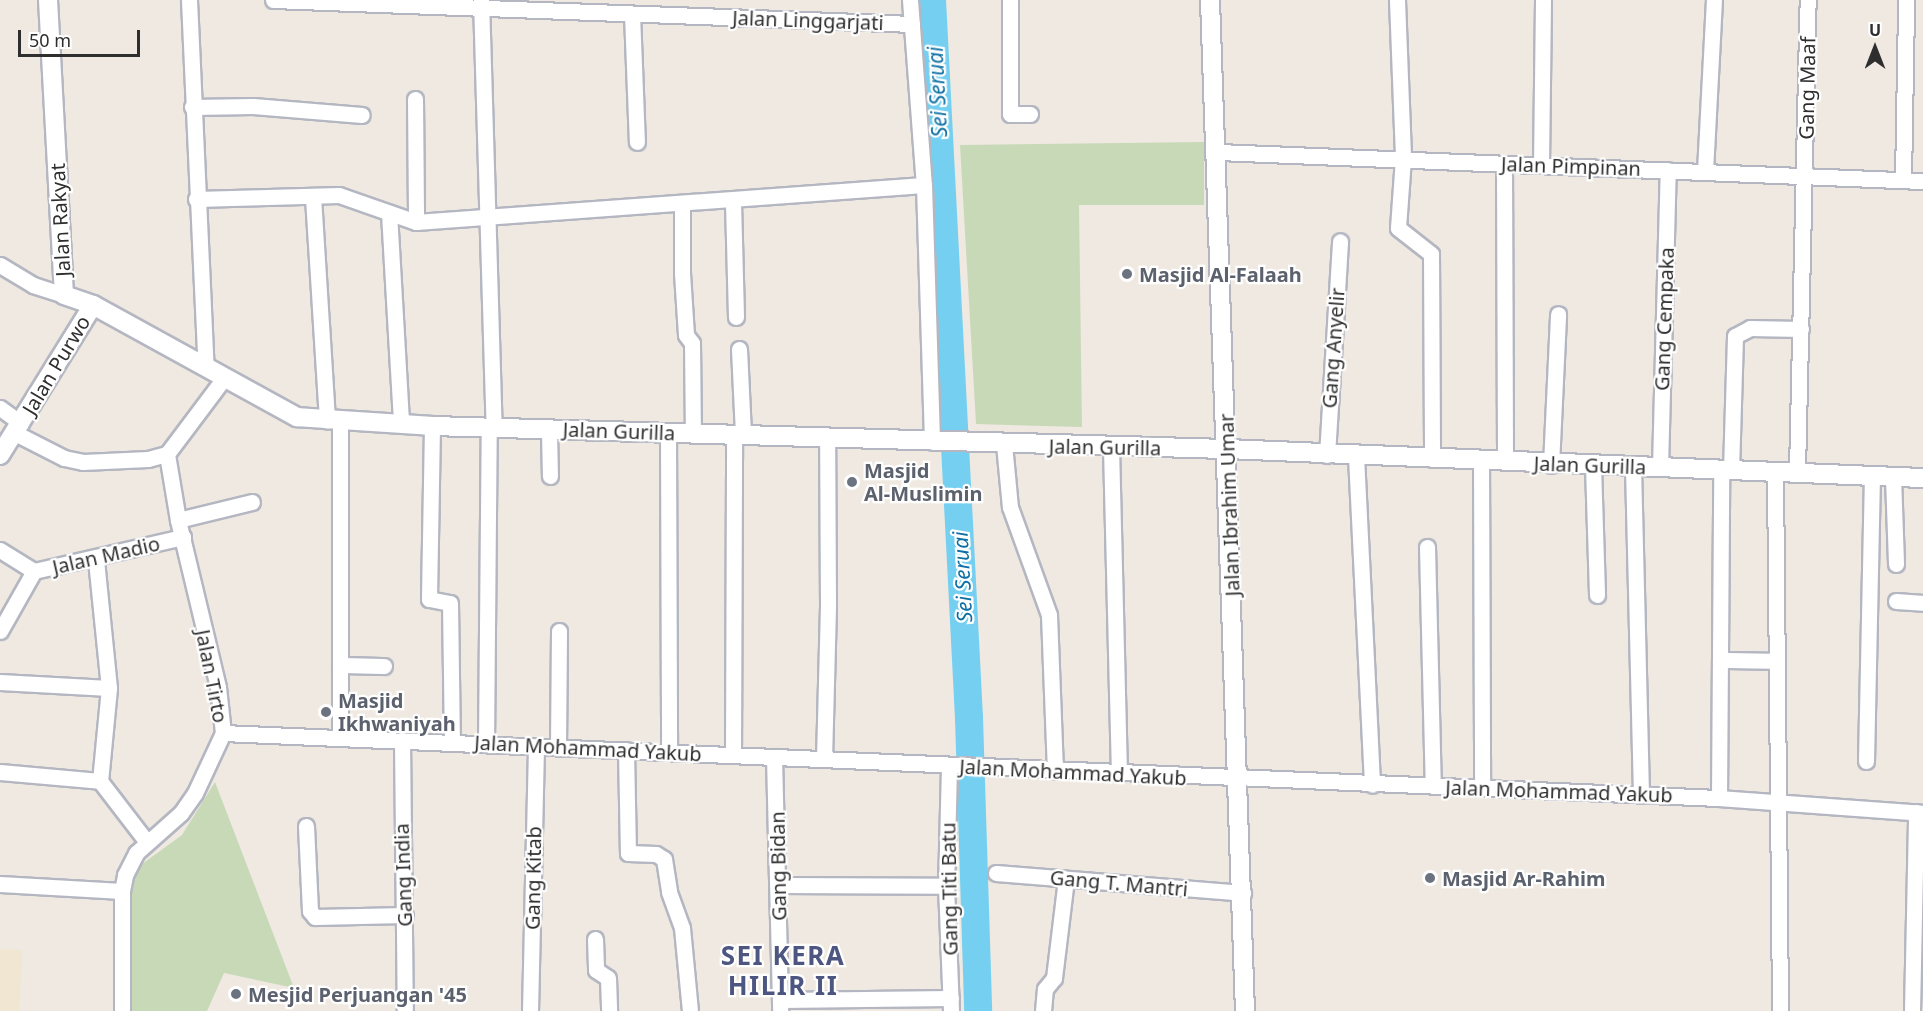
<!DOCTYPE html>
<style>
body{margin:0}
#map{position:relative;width:1923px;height:1011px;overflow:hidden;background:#efe9e1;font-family:"Noto Sans",sans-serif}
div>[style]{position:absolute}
.education>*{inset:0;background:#f0e6d1}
.cemetery>*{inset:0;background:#c8d9b8}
.river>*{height:28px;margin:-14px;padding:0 14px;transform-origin:14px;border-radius:14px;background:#75cff0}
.roads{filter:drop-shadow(2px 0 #b4b7c1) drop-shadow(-2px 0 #b4b7c1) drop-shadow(0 2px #b4b7c1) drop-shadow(0 -2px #b4b7c1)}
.minor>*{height:15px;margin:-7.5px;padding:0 7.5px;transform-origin:7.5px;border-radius:7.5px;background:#fff}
.tertiary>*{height:18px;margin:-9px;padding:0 9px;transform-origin:9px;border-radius:9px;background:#fff}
.dots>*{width:16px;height:16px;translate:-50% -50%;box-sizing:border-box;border:3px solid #fff;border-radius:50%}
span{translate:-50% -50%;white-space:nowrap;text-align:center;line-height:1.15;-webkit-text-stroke:4.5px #fff;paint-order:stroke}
.street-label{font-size:20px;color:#2e2e2e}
.worship-label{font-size:20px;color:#5b616d;font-weight:700}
.left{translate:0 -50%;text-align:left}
.water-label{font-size:21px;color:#0d6fa3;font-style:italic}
.district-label{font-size:26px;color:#4d5680;font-weight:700;letter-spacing:1.5px}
.north{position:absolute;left:1845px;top:18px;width:60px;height:60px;-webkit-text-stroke:4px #fff;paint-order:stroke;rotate:0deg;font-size:16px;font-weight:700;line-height:24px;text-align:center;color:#2e2e2e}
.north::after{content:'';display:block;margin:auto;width:21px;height:27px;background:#2e2e2e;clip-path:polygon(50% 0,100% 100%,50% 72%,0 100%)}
.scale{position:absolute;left:18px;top:30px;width:122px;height:27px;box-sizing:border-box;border:3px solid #2e2e2e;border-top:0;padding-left:8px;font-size:18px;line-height:21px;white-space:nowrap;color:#2e2e2e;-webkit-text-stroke:4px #fff;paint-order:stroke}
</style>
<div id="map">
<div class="education">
<i style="clip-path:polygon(0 949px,22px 950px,19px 1011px,0 1011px)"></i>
</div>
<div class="cemetery">
<i style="clip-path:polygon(1204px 142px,1204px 205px,1079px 205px,1082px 427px,976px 424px,960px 145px)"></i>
<i style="clip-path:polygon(215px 782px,294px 988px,224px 973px,207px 1011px,132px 1011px,131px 872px,182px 835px)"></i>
</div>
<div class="river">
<i style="left:932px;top:0;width:719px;rotate:87.05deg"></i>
<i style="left:969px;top:718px;width:293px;rotate:88.2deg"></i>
</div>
<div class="roads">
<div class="minor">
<i style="left:189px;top:0;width:368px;rotate:87.4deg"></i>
<i style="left:273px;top:0;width:639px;rotate:2.15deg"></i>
<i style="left:481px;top:0;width:428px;rotate:88.3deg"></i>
<i style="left:910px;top:0;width:186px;rotate:85.7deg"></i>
<i style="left:924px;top:185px;width:257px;rotate:88.2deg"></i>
<i style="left:1010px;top:0;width:114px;rotate:90deg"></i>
<i style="left:1010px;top:114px;width:20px"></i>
<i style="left:1397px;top:0;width:158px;rotate:87.8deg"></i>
<i style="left:1403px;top:158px;width:70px;rotate:94.1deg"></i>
<i style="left:1398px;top:228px;width:42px;rotate:38.2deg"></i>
<i style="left:1431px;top:254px;width:205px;rotate:89.7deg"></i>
<i style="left:632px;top:14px;width:128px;rotate:87.8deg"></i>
<i style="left:415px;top:99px;width:123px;rotate:89.5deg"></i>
<i style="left:192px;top:107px;width:61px;rotate:-0.9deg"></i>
<i style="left:253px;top:106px;width:109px;rotate:4.7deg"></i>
<i style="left:1218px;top:152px;width:706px;rotate:2.36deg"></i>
<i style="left:1504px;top:164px;width:298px;rotate:89.8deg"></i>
<i style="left:1541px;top:165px;width:165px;rotate:-89.3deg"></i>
<i style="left:1705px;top:171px;width:171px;rotate:-87deg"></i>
<i style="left:1903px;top:180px;width:180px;rotate:-89deg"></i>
<i style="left:313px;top:197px;width:224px;rotate:86.4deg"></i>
<i style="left:196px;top:199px;width:143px;rotate:-1.6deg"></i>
<i style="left:339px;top:195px;width:82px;rotate:19.3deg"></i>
<i style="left:416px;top:222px;width:509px;rotate:-4.17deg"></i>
<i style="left:733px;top:202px;width:115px;rotate:88.5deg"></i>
<i style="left:682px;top:205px;width:68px;rotate:90deg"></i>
<i style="left:682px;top:273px;width:62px;rotate:86.3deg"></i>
<i style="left:686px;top:335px;width:10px;rotate:53deg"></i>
<i style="left:692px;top:343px;width:90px;rotate:89.4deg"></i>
<i style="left:389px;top:213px;width:211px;rotate:86.7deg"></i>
<i style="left:0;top:265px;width:39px;rotate:31deg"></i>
<i style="left:33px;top:285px;width:33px;rotate:18deg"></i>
<i style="left:739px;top:349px;width:86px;rotate:87.3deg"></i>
<i style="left:0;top:408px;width:26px;rotate:36deg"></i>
<i style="left:340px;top:422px;width:316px;rotate:90deg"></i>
<i style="left:432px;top:426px;width:173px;rotate:91deg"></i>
<i style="left:429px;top:599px;width:21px;rotate:11deg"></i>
<i style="left:450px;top:603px;width:139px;rotate:89.2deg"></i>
<i style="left:549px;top:430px;width:46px;rotate:88.8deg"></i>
<i style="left:15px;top:433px;width:55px;rotate:27deg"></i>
<i style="left:64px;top:458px;width:19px;rotate:12deg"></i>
<i style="left:83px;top:462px;width:65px;rotate:-2.6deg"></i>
<i style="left:148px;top:459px;width:20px;rotate:-15deg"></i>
<i style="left:167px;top:454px;width:95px;rotate:-53.1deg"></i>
<i style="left:668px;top:433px;width:319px;rotate:89.8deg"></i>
<i style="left:1004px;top:444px;width:63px;rotate:84.6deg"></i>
<i style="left:1010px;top:507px;width:115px;rotate:70.1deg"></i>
<i style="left:1049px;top:615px;width:156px;rotate:87.8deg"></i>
<i style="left:1111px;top:447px;width:326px;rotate:88.6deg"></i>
<i style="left:1327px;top:455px;width:214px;rotate:-86.5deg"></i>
<i style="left:1356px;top:456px;width:329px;rotate:87.2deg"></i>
<i style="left:1481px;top:460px;width:327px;rotate:89.8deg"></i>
<i style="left:1551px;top:465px;width:151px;rotate:-87.3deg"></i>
<i style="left:1593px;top:466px;width:129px;rotate:88.2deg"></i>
<i style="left:1633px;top:467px;width:327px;rotate:88.6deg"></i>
<i style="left:1660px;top:467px;width:297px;rotate:-88.5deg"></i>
<i style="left:1731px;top:471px;width:135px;rotate:-88.3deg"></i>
<i style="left:1735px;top:336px;width:17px;rotate:-28deg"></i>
<i style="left:1750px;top:328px;width:51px;rotate:1.1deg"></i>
<i style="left:1775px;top:471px;width:540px;rotate:89.47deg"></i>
<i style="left:1797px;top:471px;width:471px;rotate:-88.7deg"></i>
<i style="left:1893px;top:477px;width:87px;rotate:88deg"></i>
<i style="left:178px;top:520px;width:76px;rotate:-13.7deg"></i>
<i style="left:1427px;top:547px;width:239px;rotate:88.6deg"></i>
<i style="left:0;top:550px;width:40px;rotate:32deg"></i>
<i style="left:34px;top:571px;width:153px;rotate:-12.9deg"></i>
<i style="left:96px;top:560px;width:129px;rotate:84.2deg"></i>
<i style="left:109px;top:688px;width:93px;rotate:95.5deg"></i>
<i style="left:1896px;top:601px;width:27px;rotate:4deg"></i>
<i style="left:0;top:631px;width:69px;rotate:-60.5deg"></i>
<i style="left:1720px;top:660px;width:56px;rotate:1deg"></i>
<i style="left:340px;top:665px;width:44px;rotate:1.3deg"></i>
<i style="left:0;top:682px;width:109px;rotate:3.2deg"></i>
<i style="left:223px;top:733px;width:1497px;rotate:2.49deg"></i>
<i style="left:1719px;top:798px;width:205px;rotate:4.2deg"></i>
<i style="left:402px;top:740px;width:271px;rotate:89.4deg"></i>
<i style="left:486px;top:744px;width:316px;rotate:-89.5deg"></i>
<i style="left:558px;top:747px;width:116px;rotate:-89.5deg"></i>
<i style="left:626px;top:750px;width:103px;rotate:88.9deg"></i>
<i style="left:628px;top:853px;width:28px;rotate:2deg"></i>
<i style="left:656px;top:854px;width:9px;rotate:32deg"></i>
<i style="left:664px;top:859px;width:33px;rotate:81deg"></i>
<i style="left:669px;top:892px;width:38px;rotate:70deg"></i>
<i style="left:682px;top:928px;width:83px;rotate:84.5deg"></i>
<i style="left:733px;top:755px;width:320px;rotate:-89.8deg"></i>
<i style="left:774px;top:757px;width:254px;rotate:88.6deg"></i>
<i style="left:824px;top:759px;width:155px;rotate:-88.5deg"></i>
<i style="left:828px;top:604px;width:166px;rotate:-90.3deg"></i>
<i style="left:1866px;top:761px;width:285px;rotate:-88.8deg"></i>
<i style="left:949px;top:766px;width:120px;rotate:91.4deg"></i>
<i style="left:946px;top:886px;width:125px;rotate:87.7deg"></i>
<i style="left:0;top:772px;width:100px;rotate:5.1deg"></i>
<i style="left:100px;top:781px;width:76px;rotate:52.5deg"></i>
<i style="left:1719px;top:798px;width:327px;rotate:-89.6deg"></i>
<i style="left:306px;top:826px;width:85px;rotate:87.3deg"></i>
<i style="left:310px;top:911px;width:8px;rotate:50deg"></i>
<i style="left:315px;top:917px;width:90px;rotate:-1.3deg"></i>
<i style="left:996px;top:873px;width:248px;rotate:4.6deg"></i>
<i style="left:0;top:884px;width:122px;rotate:3.3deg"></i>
<i style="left:779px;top:885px;width:167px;rotate:0.3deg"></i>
<i style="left:595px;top:939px;width:31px;rotate:88deg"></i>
<i style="left:596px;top:970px;width:14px;rotate:34deg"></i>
<i style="left:608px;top:978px;width:33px;rotate:88deg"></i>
<i style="left:780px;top:1000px;width:171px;rotate:-0.7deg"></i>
<i style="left:122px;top:1011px;width:120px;rotate:-90deg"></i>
<i style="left:122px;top:891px;width:16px;rotate:-79deg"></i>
<i style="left:125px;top:875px;width:25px;rotate:-63deg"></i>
<i style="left:136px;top:853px;width:60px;rotate:-41.6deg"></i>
<i style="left:181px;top:813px;width:24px;rotate:-55deg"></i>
<i style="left:195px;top:793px;width:66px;rotate:-65deg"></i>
<i style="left:223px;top:733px;width:46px;rotate:-96.2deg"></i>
<i style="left:218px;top:687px;width:172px;rotate:-103.5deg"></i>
<i style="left:178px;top:520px;width:67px;rotate:-99.5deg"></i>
<i style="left:530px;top:1011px;width:265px;rotate:-88.7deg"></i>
<i style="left:1043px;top:1011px;width:22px;rotate:-85deg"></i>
<i style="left:1045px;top:989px;width:14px;rotate:-51deg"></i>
<i style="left:1054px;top:978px;width:100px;rotate:-83.1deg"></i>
<i style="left:1912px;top:1011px;width:199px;rotate:-88.8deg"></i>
</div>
<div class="tertiary">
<i style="left:48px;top:0;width:295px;rotate:86.9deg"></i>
<i style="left:64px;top:295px;width:31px;rotate:19deg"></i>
<i style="left:93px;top:305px;width:233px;rotate:28.8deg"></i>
<i style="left:297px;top:417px;width:135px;rotate:3.8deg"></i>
<i style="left:432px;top:426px;width:795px;rotate:1.66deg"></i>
<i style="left:1227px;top:449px;width:697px;rotate:2.39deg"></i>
<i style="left:1210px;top:0;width:1012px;rotate:88.02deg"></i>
<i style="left:0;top:455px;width:176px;rotate:-58.2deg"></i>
</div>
</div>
<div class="dots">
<i style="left:1127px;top:274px;background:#6b7280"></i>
<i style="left:852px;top:482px;background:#6b7280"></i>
<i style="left:326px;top:712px;background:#6b7280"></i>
<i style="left:1430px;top:878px;background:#6b7280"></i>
<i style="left:236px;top:994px;background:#6b7280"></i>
</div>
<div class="street-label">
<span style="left:808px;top:20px;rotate:2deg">Jalan Linggarjati</span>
<span style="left:1807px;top:88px;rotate:-89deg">Gang Maaf</span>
<span style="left:1571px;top:166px;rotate:2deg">Jalan Pimpinan</span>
<span style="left:60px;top:220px;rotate:-93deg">Jalan Rakyat</span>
<span style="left:1664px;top:319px;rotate:-88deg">Gang Cempaka</span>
<span style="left:1333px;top:348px;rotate:-86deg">Gang Anyelir</span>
<span style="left:56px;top:365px;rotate:-59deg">Jalan Purwo</span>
<span style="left:619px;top:431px;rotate:2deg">Jalan Gurilla</span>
<span style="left:1105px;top:447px;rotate:1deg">Jalan Gurilla</span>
<span style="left:1590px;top:465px;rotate:2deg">Jalan Gurilla</span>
<span style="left:1229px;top:505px;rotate:-92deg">Jalan Ibrahim Umar</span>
<span style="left:106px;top:555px;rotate:-13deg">Jalan Madio</span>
<span style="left:212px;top:676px;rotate:79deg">Jalan Tirto</span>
<span style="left:588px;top:748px;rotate:3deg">Jalan Mohammad Yakub</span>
<span style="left:1073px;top:772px;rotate:3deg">Jalan Mohammad Yakub</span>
<span style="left:1559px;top:791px;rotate:2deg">Jalan Mohammad Yakub</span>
<span style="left:778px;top:866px;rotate:-91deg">Gang Bidan</span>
<span style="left:403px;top:875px;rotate:-92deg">Gang India</span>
<span style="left:533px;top:878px;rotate:-89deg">Gang Kitab</span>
<span style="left:1119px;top:883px;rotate:5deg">Gang T. Mantri</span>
<span style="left:949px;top:889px;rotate:-91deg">Gang Titi Batu</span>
</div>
<div class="worship-label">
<span class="left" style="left:1139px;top:274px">Masjid Al-Falaah</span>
<span class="left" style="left:864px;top:482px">Masjid<br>Al-Muslimin</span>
<span class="left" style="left:338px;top:712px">Masjid<br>Ikhwaniyah</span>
<span class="left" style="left:1442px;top:878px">Masjid Ar-Rahim</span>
<span class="left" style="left:248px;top:994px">Mesjid Perjuangan '45</span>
</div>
<div class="water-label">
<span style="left:937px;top:92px;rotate:-93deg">Sei Seruai</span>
<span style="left:962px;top:577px;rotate:-93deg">Sei Seruai</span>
</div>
<div class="district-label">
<span style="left:783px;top:971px">SEI KERA<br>HILIR II</span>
</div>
<div class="north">U</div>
<div class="scale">50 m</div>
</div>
